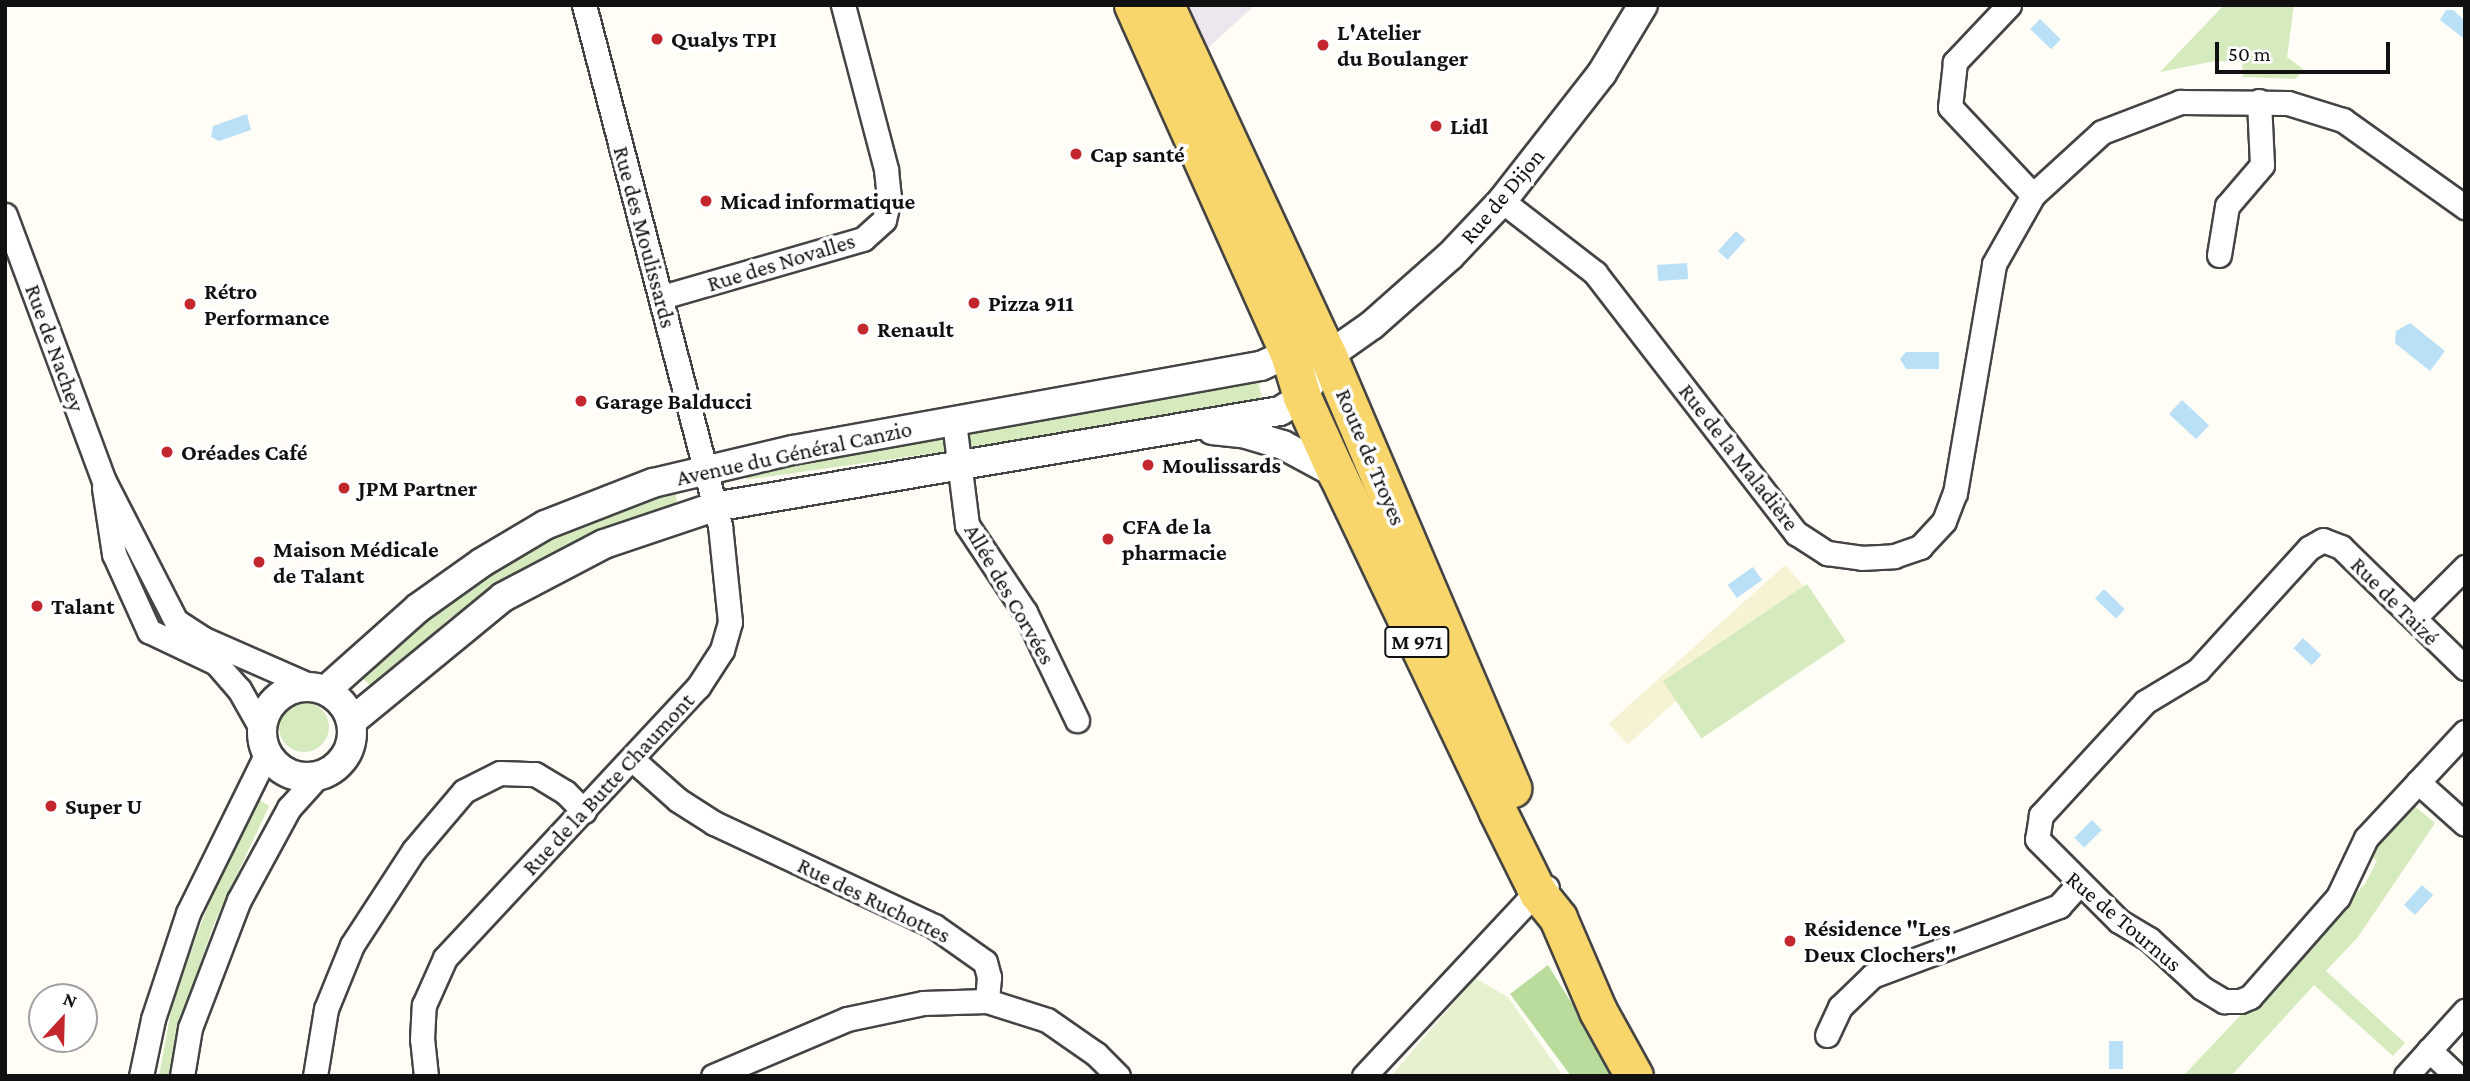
<!DOCTYPE html>
<meta charset="utf-8">
<style>
body{margin:0}
#map{position:relative;width:2470px;height:1081px;overflow:hidden;background:#fffdf5;font-family:"Crimson Pro",serif}
div>[style]{position:absolute}
.industrial>*{inset:0;background:#eee6ef}
.farmland>*{inset:0;background:#f6f3d4;transform-origin:0 0}
.green>*{inset:0;background:#d5ebbd;transform-origin:0 0}
.round{border-radius:50%}
.forest>*{inset:0;background:#b9dc9c}
.pitch>*{inset:0;background:#e6f2cf}
.water>*{inset:0;background:#b9e0f7;transform-origin:0 0}
.roads{filter:drop-shadow(2px 0 #444) drop-shadow(-2px 0 #444) drop-shadow(0 2px #444) drop-shadow(0 -2px #444)}
.minor>*{height:23px;margin:-11.5px;padding:0 11.5px;transform-origin:11.5px;border-radius:11.5px;background:#fff}
.tertiary>*{height:28px;margin:-14px;padding:0 14px;transform-origin:14px;border-radius:14px;background:#fff}
.tertiary>.ring{margin:-14px;padding:0;box-sizing:content-box;background:none;border:28px solid #fff;border-radius:50%}
.primary>*{height:37px;margin:-18.5px;padding:0 18.5px;transform-origin:18.5px;border-radius:18.5px;background:#f9d66b}
.dots>*{width:19px;height:19px;translate:-50% -50%;box-sizing:border-box;border:4px solid #fff;border-radius:50%}
span{translate:-50% -50%;white-space:nowrap;text-align:center;line-height:1.15;-webkit-text-stroke:7px #fff;paint-order:stroke}
.shield-label span{padding:2px 5px;background:#fff;border:2px solid;border-radius:5px;-webkit-text-stroke-width:0}
.shield-label{font-size:21px;color:#111;font-weight:700}
.poi-label{font-size:23px;color:#111;font-weight:700}
.left{translate:0 -50%;text-align:left}
.street-label{font-size:23px;color:#111}
.frame{position:absolute;inset:0;border:7px solid #111;pointer-events:none}
.north{position:absolute;left:28px;top:983px;width:70px;height:70px;box-sizing:border-box;background:#fff;border:2px solid #a0a0a0;border-radius:50%;rotate:22deg;font-size:19px;font-weight:700;line-height:28px;text-align:center;color:#111}
.north::after{content:'';display:block;margin:auto;width:24px;height:32px;background:#c4262e;clip-path:polygon(50% 0,100% 100%,50% 72%,0 100%)}
.scale{position:absolute;left:2215px;top:42px;width:175px;height:32px;box-sizing:border-box;border:4px solid #111;border-top:0;padding-left:9px;font-size:21px;line-height:24px;white-space:nowrap;color:#111;-webkit-text-stroke:5px #fff;paint-order:stroke}
</style>
<div id="map">
<div class="industrial">
<i style="clip-path:polygon(1189px 5px,1255px 5px,1208px 48px)"></i>
</div>
<div class="farmland">
<i style="left:1785px;top:565px;width:28px;height:237px;rotate:48deg"></i>
</div>
<div class="green">
<i style="clip-path:polygon(2224px 5px,2294px 5px,2287px 57px,2303px 69px,2296px 79px,2243px 77px,2242px 62px,2215px 61px,2160px 72px)"></i>
<i style="clip-path:polygon(1258px 382px,1263px 402px,964px 450px,961px 435px)"></i>
<i style="left:949px;top:437px;width:14px;height:206px;rotate:82deg"></i>
<i style="clip-path:polygon(675px 488px,677px 503px,532px 566px,450px 618px,372px 687px,360px 676px,439px 605px,514px 554px,586px 519px)"></i>
<i style="left:1807px;top:584px;width:69px;height:174px;rotate:56deg"></i>
<i class="round" style="left:279px;top:702px;width:50px;height:50px"></i>
<i style="clip-path:polygon(257px 798px,269px 806px,213px 926px,179px 1028px,171px 1076px,159px 1076px,174px 995px,214px 890px)"></i>
<i style="clip-path:polygon(2412px 804px,2435px 823px,2358px 937px,2326px 971px,2405px 1043px,2393px 1056px,2314px 985px,2231px 1076px,2183px 1076px,2365px 884px,2377px 861px,2363px 848px)"></i>
</div>
<div class="forest">
<i style="clip-path:polygon(1548px 965px,1617px 1076px,1571px 1076px,1510px 994px)"></i>
</div>
<div class="pitch">
<i style="clip-path:polygon(1475px 978px,1508px 997px,1563px 1076px,1391px 1076px)"></i>
</div>
<div class="water">
<i style="clip-path:polygon(2446px 10px,2453px 10px,2465px 21px,2463px 38px,2440px 20px)"></i>
<i style="left:2040px;top:19px;width:29px;height:14px;rotate:44deg"></i>
<i style="clip-path:polygon(247px 114px,251px 130px,219px 141px,211px 137px,213px 126px)"></i>
<i style="left:1736px;top:231px;width:13px;height:27px;rotate:42deg"></i>
<i style="left:1687px;top:263px;width:16px;height:30px;rotate:86deg"></i>
<i style="clip-path:polygon(2410px 323px,2445px 351px,2430px 371px,2395px 343px,2396px 331px)"></i>
<i style="clip-path:polygon(1906px 352px,1939px 352px,1939px 369px,1906px 369px,1900px 359px)"></i>
<i style="left:2182px;top:400px;width:37px;height:19px;rotate:43deg"></i>
<i style="left:1753px;top:567px;width:16px;height:31px;rotate:55deg"></i>
<i style="left:2104px;top:589px;width:29px;height:13px;rotate:44deg"></i>
<i style="left:2303px;top:638px;width:25px;height:14px;rotate:43deg"></i>
<i style="left:2092px;top:820px;width:14px;height:25px;rotate:45deg"></i>
<i style="left:2422px;top:885px;width:15px;height:27px;rotate:42deg"></i>
<i style="left:2123px;top:1041px;width:28px;height:14px;rotate:90deg"></i>
</div>
<div class="roads">
<div class="minor">
<i style="left:2009px;top:5px;width:79px;rotate:133.5deg"></i>
<i style="left:1955px;top:62px;width:45px;rotate:96.3deg"></i>
<i style="left:1950px;top:107px;width:121px;rotate:46.7deg"></i>
<i style="left:1502px;top:201px;width:118px;rotate:37.7deg"></i>
<i style="left:1595px;top:273px;width:329px;rotate:52.3deg"></i>
<i style="left:1796px;top:533px;width:37px;rotate:33deg"></i>
<i style="left:1827px;top:553px;width:34px;rotate:8deg"></i>
<i style="left:1861px;top:558px;width:33px;rotate:-3deg"></i>
<i style="left:1894px;top:556px;width:28px;rotate:-19deg"></i>
<i style="left:1920px;top:547px;width:35px;rotate:-47deg"></i>
<i style="left:1944px;top:521px;width:30px;rotate:-69deg"></i>
<i style="left:1955px;top:493px;width:232px;rotate:-80.3deg"></i>
<i style="left:1994px;top:264px;width:79px;rotate:-60.5deg"></i>
<i style="left:2033px;top:195px;width:93px;rotate:-42.4deg"></i>
<i style="left:2102px;top:132px;width:84px;rotate:-21deg"></i>
<i style="left:2180px;top:102px;width:108px;rotate:0.5deg"></i>
<i style="left:2288px;top:103px;width:58px;rotate:17.2deg"></i>
<i style="left:2343px;top:120px;width:150px;rotate:35.5deg"></i>
<i style="left:5px;top:215px;width:284px;rotate:69.6deg"></i>
<i style="left:104px;top:481px;width:157px;rotate:62.8deg"></i>
<i style="left:176px;top:621px;width:33px;rotate:33deg"></i>
<i style="left:204px;top:639px;width:117px;rotate:23.7deg"></i>
<i style="left:2219px;top:255px;width:50px;rotate:-80.7deg"></i>
<i style="left:2227px;top:206px;width:54px;rotate:-49.5deg"></i>
<i style="left:2262px;top:165px;width:64px;rotate:-92.7deg"></i>
<i style="left:662px;top:297px;width:209px;rotate:-16.1deg"></i>
<i style="left:863px;top:239px;width:28px;rotate:-42deg"></i>
<i style="left:884px;top:220px;width:23px;rotate:-77deg"></i>
<i style="left:889px;top:198px;width:29px;rotate:-96deg"></i>
<i style="left:886px;top:169px;width:170px;rotate:-104.7deg"></i>
<i style="left:954px;top:422px;width:104px;rotate:82.8deg"></i>
<i style="left:967px;top:525px;width:105px;rotate:56.3deg"></i>
<i style="left:1025px;top:612px;width:120px;rotate:64.3deg"></i>
<i style="left:104px;top:488px;width:67px;rotate:81.4deg"></i>
<i style="left:114px;top:554px;width:85px;rotate:65.6deg"></i>
<i style="left:149px;top:631px;width:74px;rotate:25.5deg"></i>
<i style="left:216px;top:663px;width:35px;rotate:49deg"></i>
<i style="left:239px;top:689px;width:47px;rotate:60.7deg"></i>
<i style="left:2415px;top:617px;width:71px;rotate:-45deg"></i>
<i style="left:2465px;top:668px;width:173px;rotate:-135.7deg"></i>
<i style="left:2341px;top:547px;width:19px;rotate:-159deg"></i>
<i style="left:2323px;top:540px;width:16px;rotate:150deg"></i>
<i style="left:2309px;top:548px;width:165px;rotate:132.3deg"></i>
<i style="left:2198px;top:670px;width:62px;rotate:148.9deg"></i>
<i style="left:2145px;top:702px;width:154px;rotate:132.6deg"></i>
<i style="left:2041px;top:815px;width:24px;rotate:99deg"></i>
<i style="left:2037px;top:839px;width:116px;rotate:45deg"></i>
<i style="left:2119px;top:921px;width:35px;rotate:31deg"></i>
<i style="left:2149px;top:939px;width:72px;rotate:42.8deg"></i>
<i style="left:2202px;top:988px;width:26px;rotate:31deg"></i>
<i style="left:2224px;top:1001px;width:16px"></i>
<i style="left:2240px;top:1001px;width:11px;rotate:-22deg"></i>
<i style="left:2250px;top:997px;width:133px;rotate:-48.7deg"></i>
<i style="left:2338px;top:897px;width:65px;rotate:-64.6deg"></i>
<i style="left:2366px;top:838px;width:145px;rotate:-47deg"></i>
<i style="left:633px;top:760px;width:60px;rotate:41.6deg"></i>
<i style="left:678px;top:800px;width:43px;rotate:32.6deg"></i>
<i style="left:714px;top:823px;width:243px;rotate:25.1deg"></i>
<i style="left:934px;top:926px;width:62px;rotate:35.2deg"></i>
<i style="left:985px;top:962px;width:16px;rotate:75deg"></i>
<i style="left:989px;top:977px;width:24px;rotate:95deg"></i>
<i style="left:987px;top:1001px;width:63px;rotate:17.6deg"></i>
<i style="left:1047px;top:1020px;width:60px;rotate:34.8deg"></i>
<i style="left:1096px;top:1054px;width:31px;rotate:45deg"></i>
<i style="left:2418px;top:782px;width:63px;rotate:41.8deg"></i>
<i style="left:1827px;top:1035px;width:31px;rotate:-65deg"></i>
<i style="left:1840px;top:1007px;width:45px;rotate:-44.1deg"></i>
<i style="left:1872px;top:976px;width:200px;rotate:-20.5deg"></i>
<i style="left:2059px;top:906px;width:30px;rotate:-48deg"></i>
<i style="left:2429px;top:1050px;width:38px;rotate:43deg"></i>
<i style="left:141px;top:1076px;width:58px;rotate:-78.1deg"></i>
<i style="left:153px;top:1019px;width:112px;rotate:-71.7deg"></i>
<i style="left:188px;top:913px;width:176px;rotate:-63.7deg"></i>
<i style="left:182px;top:1076px;width:49px;rotate:-80.5deg"></i>
<i style="left:190px;top:1028px;width:137px;rotate:-69.1deg"></i>
<i style="left:239px;top:900px;width:105px;rotate:-61.5deg"></i>
<i style="left:289px;top:808px;width:42px;rotate:-47.9deg"></i>
<i style="left:315px;top:1076px;width:68px;rotate:-80.7deg"></i>
<i style="left:326px;top:1009px;width:69px;rotate:-67.9deg"></i>
<i style="left:352px;top:945px;width:113px;rotate:-56.9deg"></i>
<i style="left:414px;top:850px;width:77px;rotate:-49.7deg"></i>
<i style="left:464px;top:791px;width:40px;rotate:-26.6deg"></i>
<i style="left:500px;top:773px;width:35px;rotate:2deg"></i>
<i style="left:535px;top:774px;width:35px;rotate:31deg"></i>
<i style="left:565px;top:792px;width:27px;rotate:45deg"></i>
<i style="left:426px;top:1076px;width:37px;rotate:-96deg"></i>
<i style="left:422px;top:1039px;width:34px;rotate:-87deg"></i>
<i style="left:424px;top:1005px;width:51px;rotate:-65.9deg"></i>
<i style="left:445px;top:958px;width:371px;rotate:-47deg"></i>
<i style="left:698px;top:687px;width:44px;rotate:-57deg"></i>
<i style="left:722px;top:650px;width:29px;rotate:-74deg"></i>
<i style="left:730px;top:622px;width:97px;rotate:-95.9deg"></i>
<i style="left:720px;top:526px;width:538px;rotate:-104.63deg"></i>
<i style="left:713px;top:1076px;width:146px;rotate:-23deg"></i>
<i style="left:847px;top:1019px;width:78px;rotate:-11.9deg"></i>
<i style="left:923px;top:1003px;width:64px;rotate:-1.8deg"></i>
<i style="left:1364px;top:1076px;width:237px;rotate:-46.9deg"></i>
<i style="left:1526px;top:903px;width:26px;rotate:-37deg"></i>
<i style="left:2406px;top:1076px;width:88px;rotate:-47.8deg"></i>
</div>
<div class="tertiary">
<i style="left:1212px;top:430px;width:31px;rotate:6deg"></i>
<i style="left:1243px;top:433px;width:42px;rotate:16.7deg"></i>
<i style="left:1283px;top:445px;width:61px;rotate:28.2deg"></i>
<i class="ring" style="left:262px;top:687px;width:62px;height:62px"></i>
<i style="left:326px;top:690px;width:123px;rotate:-41.7deg"></i>
<i style="left:418px;top:608px;width:77px;rotate:-35.5deg"></i>
<i style="left:481px;top:563px;width:74px;rotate:-30.7deg"></i>
<i style="left:545px;top:525px;width:116px;rotate:-21.3deg"></i>
<i style="left:653px;top:483px;width:144px;rotate:-13.3deg"></i>
<i style="left:793px;top:450px;width:475px;rotate:-10.2deg"></i>
<i style="left:1261px;top:366px;width:31px;rotate:-25deg"></i>
<i style="left:1289px;top:353px;width:20px;rotate:3deg"></i>
<i style="left:352px;top:721px;width:195px;rotate:-39.4deg"></i>
<i style="left:503px;top:597px;width:114px;rotate:-27.7deg"></i>
<i style="left:604px;top:544px;width:116px;rotate:-18.6deg"></i>
<i style="left:714px;top:507px;width:574px;rotate:-9.63deg"></i>
<i style="left:1280px;top:411px;width:26px;rotate:-32deg"></i>
<i style="left:1302px;top:397px;width:49px;rotate:-57.6deg"></i>
<i style="left:1328px;top:356px;width:54px;rotate:-35.2deg"></i>
<i style="left:1372px;top:325px;width:104px;rotate:-41.5deg"></i>
<i style="left:1450px;top:256px;width:76px;rotate:-46.6deg"></i>
<i style="left:1502px;top:201px;width:162px;rotate:-52deg"></i>
<i style="left:1602px;top:73px;width:79px;rotate:-58.9deg"></i>
</div>
<div class="primary">
<i style="left:1133px;top:5px;width:381px;rotate:65.9deg"></i>
<i style="left:1289px;top:353px;width:46px;rotate:73.5deg"></i>
<i style="left:1302px;top:397px;width:85px;rotate:65.6deg"></i>
<i style="left:1337px;top:474px;width:372px;rotate:64.5deg"></i>
<i style="left:1497px;top:810px;width:93px;rotate:63.7deg"></i>
<i style="left:1538px;top:893px;width:32px;rotate:51deg"></i>
<i style="left:1558px;top:918px;width:101px;rotate:66.7deg"></i>
<i style="left:1598px;top:1011px;width:74px;rotate:61deg"></i>
<i style="left:1165px;top:5px;width:387px;rotate:65.1deg"></i>
<i style="left:1328px;top:356px;width:470px;rotate:66.9deg"></i>
</div>
</div>
<div class="dots">
<i style="left:657px;top:39px;background:#c4262e"></i>
<i style="left:1323px;top:45px;background:#c4262e"></i>
<i style="left:1436px;top:126px;background:#c4262e"></i>
<i style="left:1076px;top:154px;background:#c4262e"></i>
<i style="left:706px;top:201px;background:#c4262e"></i>
<i style="left:974px;top:303px;background:#c4262e"></i>
<i style="left:190px;top:304px;background:#c4262e"></i>
<i style="left:863px;top:329px;background:#c4262e"></i>
<i style="left:581px;top:401px;background:#c4262e"></i>
<i style="left:167px;top:452px;background:#c4262e"></i>
<i style="left:1148px;top:465px;background:#c4262e"></i>
<i style="left:344px;top:488px;background:#c4262e"></i>
<i style="left:1108px;top:539px;background:#c4262e"></i>
<i style="left:259px;top:562px;background:#c4262e"></i>
<i style="left:37px;top:606px;background:#c4262e"></i>
<i style="left:51px;top:806px;background:#c4262e"></i>
<i style="left:1790px;top:941px;background:#c4262e"></i>
</div>
<div class="shield-label">
<span style="left:1417px;top:642px">M 971</span>
</div>
<div class="poi-label">
<span class="left" style="left:1337px;top:45px">L'Atelier<br>du Boulanger</span>
<span class="left" style="left:671px;top:39px">Qualys TPI</span>
<span class="left" style="left:1450px;top:126px">Lidl</span>
<span class="left" style="left:1090px;top:154px">Cap santé</span>
<span class="left" style="left:720px;top:201px">Micad informatique</span>
<span class="left" style="left:204px;top:304px">Rétro<br>Performance</span>
<span class="left" style="left:988px;top:303px">Pizza 911</span>
<span class="left" style="left:877px;top:329px">Renault</span>
<span class="left" style="left:595px;top:401px">Garage Balducci</span>
<span class="left" style="left:181px;top:452px">Oréades Café</span>
<span class="left" style="left:1162px;top:465px">Moulissards</span>
<span class="left" style="left:358px;top:488px">JPM Partner</span>
<span class="left" style="left:1122px;top:539px">CFA de la<br>pharmacie</span>
<span class="left" style="left:273px;top:562px">Maison Médicale<br>de Talant</span>
<span class="left" style="left:51px;top:606px">Talant</span>
<span class="left" style="left:65px;top:806px">Super U</span>
<span class="left" style="left:1804px;top:941px">Résidence "Les<br>Deux Clochers"</span>
</div>
<div class="street-label">
<span style="left:1502px;top:196px;rotate:-50deg">Rue de Dijon</span>
<span style="left:645px;top:237px;rotate:75deg">Rue des Moulissards</span>
<span style="left:781px;top:262px;rotate:-17deg">Rue des Novalles</span>
<span style="left:55px;top:348px;rotate:70deg">Rue de Nachey</span>
<span style="left:794px;top:453px;rotate:-12deg">Avenue du Général Canzio</span>
<span style="left:1371px;top:457px;rotate:67deg">Route de Troyes</span>
<span style="left:1739px;top:457px;rotate:52deg">Rue de la Maladière</span>
<span style="left:1010px;top:594px;rotate:60deg">Allée des Corvées</span>
<span style="left:2395px;top:601px;rotate:45deg">Rue de Taizé</span>
<span style="left:608px;top:784px;rotate:-47deg">Rue de la Butte Chaumont</span>
<span style="left:874px;top:900px;rotate:26deg">Rue des Ruchottes</span>
<span style="left:2124px;top:921px;rotate:40deg">Rue de Tournus</span>
</div>
<div class="frame"></div>
<div class="north">N</div>
<div class="scale">50 m</div>
</div>
